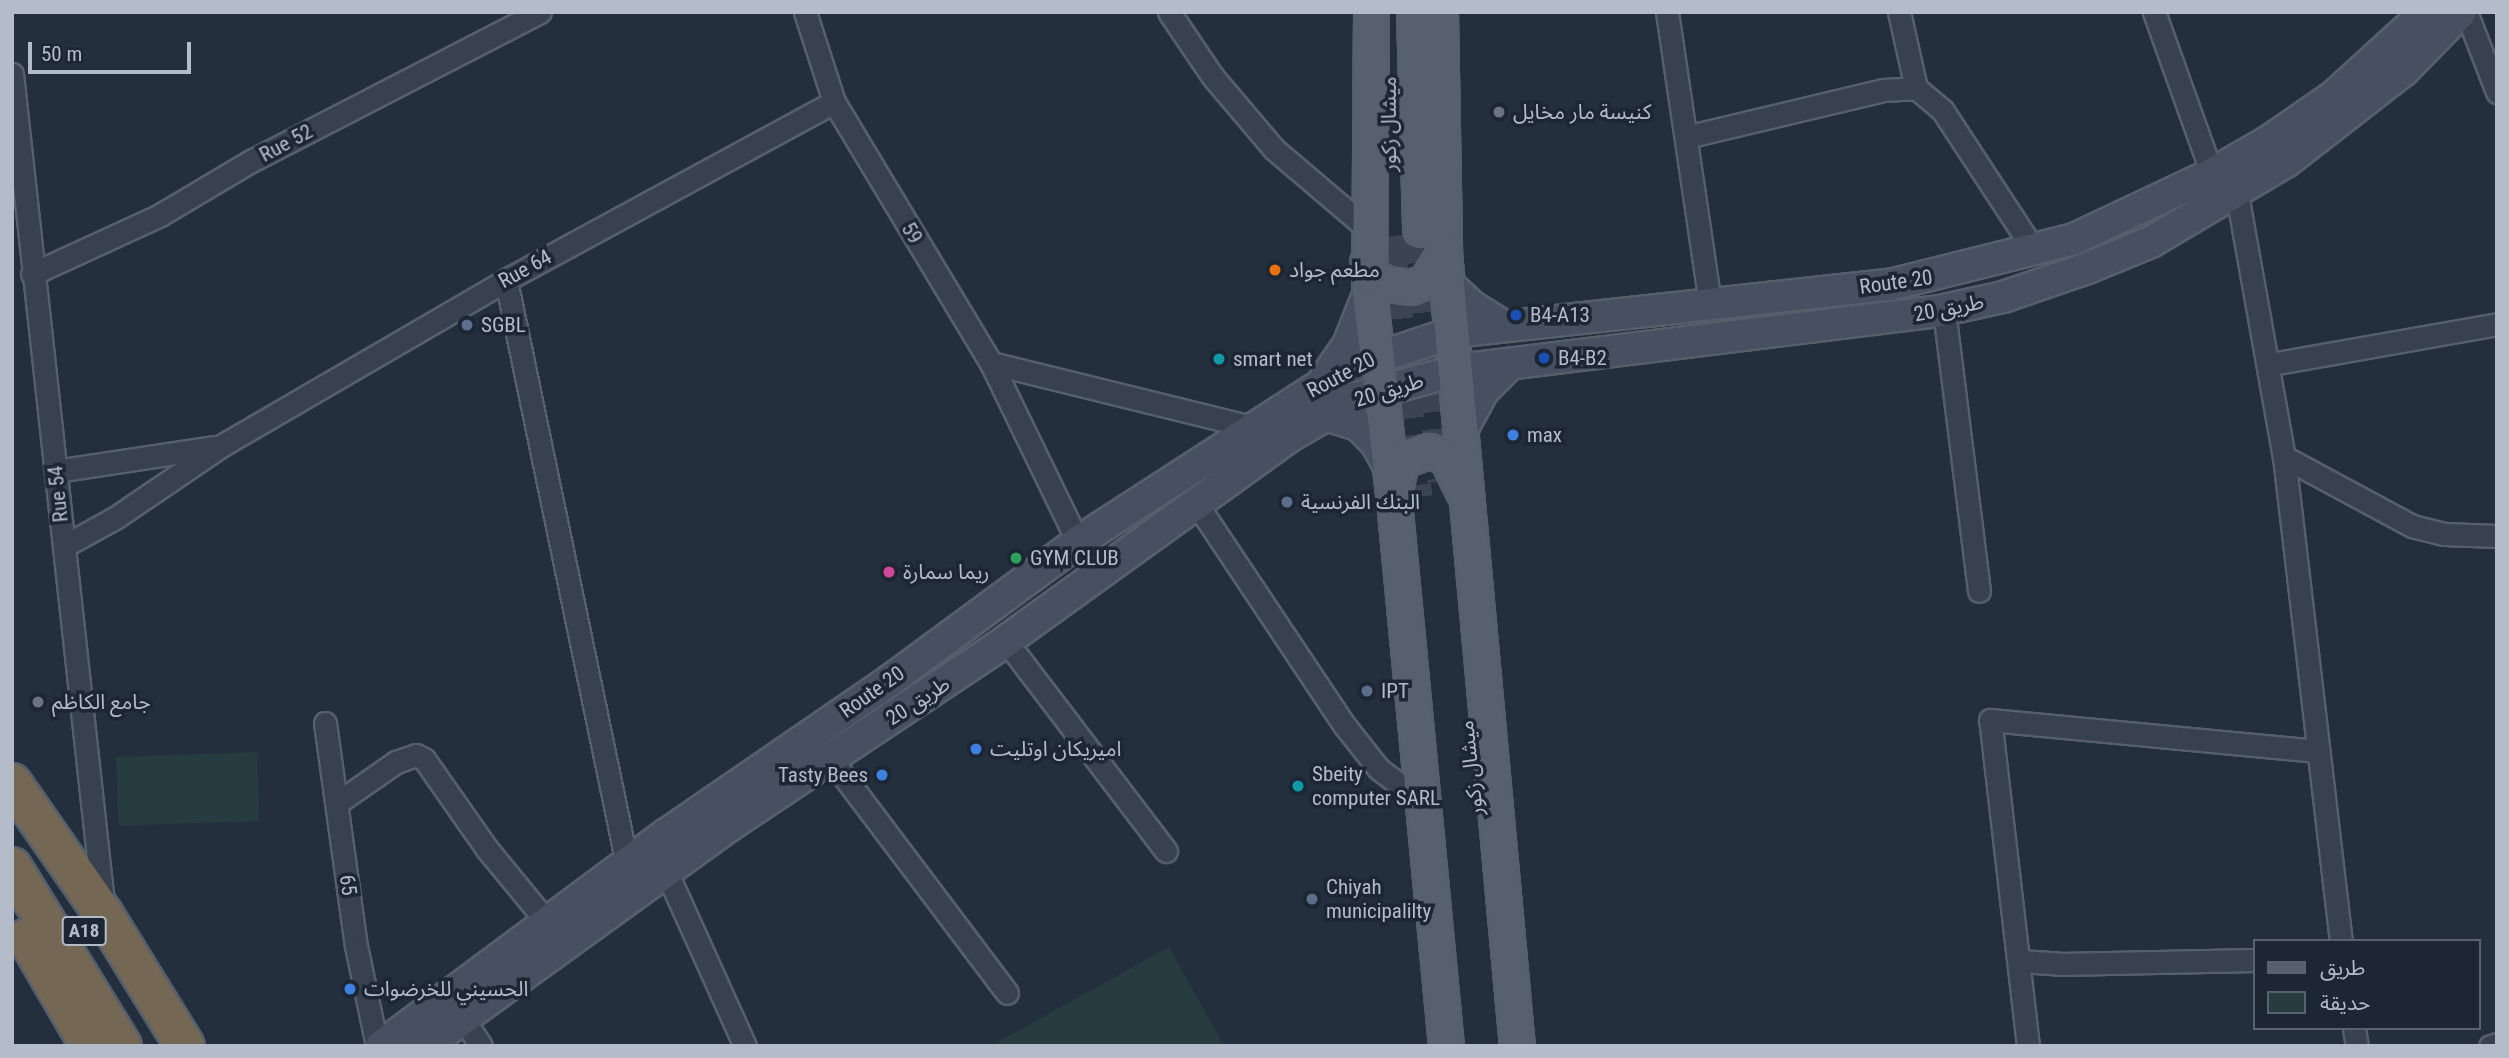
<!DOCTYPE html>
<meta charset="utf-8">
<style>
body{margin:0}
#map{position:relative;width:2509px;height:1058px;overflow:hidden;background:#242f3e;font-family:"Roboto Condensed","Noto Sans Arabic",sans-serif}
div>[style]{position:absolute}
.green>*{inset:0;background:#263c3f;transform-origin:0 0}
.primary-tunnel>*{height:33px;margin-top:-16.5px;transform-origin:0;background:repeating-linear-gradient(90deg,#3a4453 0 33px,transparent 0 50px)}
.roads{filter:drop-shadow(2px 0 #565f6c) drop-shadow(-2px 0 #565f6c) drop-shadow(0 2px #565f6c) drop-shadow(0 -2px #565f6c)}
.street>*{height:21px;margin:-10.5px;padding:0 10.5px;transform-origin:10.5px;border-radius:10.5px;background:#38414e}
.secondary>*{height:30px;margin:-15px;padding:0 15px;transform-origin:15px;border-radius:15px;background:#465061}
.primary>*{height:33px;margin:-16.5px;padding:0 16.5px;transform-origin:16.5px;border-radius:16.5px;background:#56606e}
.highway>*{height:38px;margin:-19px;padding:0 19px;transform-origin:19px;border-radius:19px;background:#746855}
.dots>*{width:19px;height:19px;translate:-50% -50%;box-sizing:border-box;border:4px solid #1d2633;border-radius:50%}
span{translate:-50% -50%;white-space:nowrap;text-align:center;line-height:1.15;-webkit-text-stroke:7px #1d2633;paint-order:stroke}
.shield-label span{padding:2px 5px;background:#1d2633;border:2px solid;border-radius:5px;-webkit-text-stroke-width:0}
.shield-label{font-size:19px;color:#b4bcc9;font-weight:700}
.poi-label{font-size:21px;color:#b4bcc9}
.left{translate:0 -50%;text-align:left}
.right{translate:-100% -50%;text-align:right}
.street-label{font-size:21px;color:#b4bcc9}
.frame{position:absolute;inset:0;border:14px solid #b4bcc9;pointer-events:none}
.legend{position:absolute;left:2253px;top:939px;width:228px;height:91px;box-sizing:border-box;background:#1d2633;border:2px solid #59626f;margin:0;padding:9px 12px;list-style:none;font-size:21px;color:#b4bcc9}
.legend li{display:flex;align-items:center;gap:14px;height:35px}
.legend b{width:35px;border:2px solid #59626f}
.scale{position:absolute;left:28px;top:42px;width:163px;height:32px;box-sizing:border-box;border:4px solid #b4bcc9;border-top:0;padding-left:9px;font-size:21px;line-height:24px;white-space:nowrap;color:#b4bcc9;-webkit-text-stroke:5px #1d2633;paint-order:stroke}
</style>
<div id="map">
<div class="green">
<i style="left:257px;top:752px;width:69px;height:141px;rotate:88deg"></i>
<i style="clip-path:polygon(1169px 947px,1224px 1046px,991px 1046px)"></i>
</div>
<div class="primary-tunnel">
<i style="left:1420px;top:229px;width:253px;rotate:84.6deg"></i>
<i style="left:1388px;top:236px;width:262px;rotate:83.9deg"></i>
</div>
<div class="roads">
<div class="street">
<i style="left:805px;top:12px;width:95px;rotate:72.1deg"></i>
<i style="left:834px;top:102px;width:305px;rotate:59deg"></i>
<i style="left:991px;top:363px;width:199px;rotate:64.1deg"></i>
<i style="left:1169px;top:12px;width:78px;rotate:55.9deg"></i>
<i style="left:1213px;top:77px;width:94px;rotate:49.7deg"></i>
<i style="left:1274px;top:149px;width:123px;rotate:40.4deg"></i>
<i style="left:1667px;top:12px;width:293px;rotate:81.6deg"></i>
<i style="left:1899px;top:12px;width:78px;rotate:77.4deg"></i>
<i style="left:2154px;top:12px;width:172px;rotate:70.3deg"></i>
<i style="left:2466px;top:12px;width:86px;rotate:68.8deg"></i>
<i style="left:12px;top:74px;width:833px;rotate:83.73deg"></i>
<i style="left:1686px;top:137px;width:203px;rotate:-13.4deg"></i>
<i style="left:1883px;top:90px;width:33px;rotate:-3deg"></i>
<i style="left:1916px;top:88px;width:35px;rotate:40deg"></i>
<i style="left:1943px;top:111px;width:166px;rotate:56.8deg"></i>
<i style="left:2237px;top:194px;width:267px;rotate:79.9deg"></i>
<i style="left:2284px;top:457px;width:487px;rotate:83.3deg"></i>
<i style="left:32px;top:274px;width:141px;rotate:-24.7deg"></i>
<i style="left:160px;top:215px;width:106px;rotate:-30.7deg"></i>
<i style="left:251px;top:161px;width:325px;rotate:-27.3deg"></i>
<i style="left:506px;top:280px;width:596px;rotate:78.29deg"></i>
<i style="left:1944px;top:310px;width:283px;rotate:82.9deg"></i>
<i style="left:991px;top:363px;width:268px;rotate:13.8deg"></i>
<i style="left:2271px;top:364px;width:230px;rotate:-10deg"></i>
<i style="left:2284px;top:457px;width:145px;rotate:28.3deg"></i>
<i style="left:2412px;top:526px;width:33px;rotate:14deg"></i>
<i style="left:2444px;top:534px;width:53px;rotate:2.2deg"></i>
<i style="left:56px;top:471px;width:161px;rotate:-8.6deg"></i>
<i style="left:1196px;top:503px;width:268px;rotate:56.3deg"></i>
<i style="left:1345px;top:726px;width:55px;rotate:51.7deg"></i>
<i style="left:1379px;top:769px;width:53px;rotate:37.3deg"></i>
<i style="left:64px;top:546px;width:58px;rotate:-28.8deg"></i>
<i style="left:115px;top:518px;width:128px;rotate:-34.2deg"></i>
<i style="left:221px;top:446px;width:330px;rotate:-30.2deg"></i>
<i style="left:506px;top:280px;width:373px;rotate:-28.5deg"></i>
<i style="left:1006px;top:641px;width:264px;rotate:52.7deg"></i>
<i style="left:325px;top:723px;width:225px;rotate:82.1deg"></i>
<i style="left:356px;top:946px;width:102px;rotate:78.1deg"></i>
<i style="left:830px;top:758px;width:294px;rotate:53deg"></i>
<i style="left:337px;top:803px;width:72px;rotate:-34.8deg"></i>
<i style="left:396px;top:762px;width:21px;rotate:-19deg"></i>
<i style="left:416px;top:755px;width:9px;rotate:27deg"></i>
<i style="left:424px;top:759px;width:110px;rotate:55deg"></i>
<i style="left:487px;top:849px;width:94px;rotate:50.6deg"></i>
<i style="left:666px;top:871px;width:192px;rotate:65.7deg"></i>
<i style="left:2021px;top:961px;width:39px;rotate:4deg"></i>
<i style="left:2060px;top:964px;width:195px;rotate:-1.2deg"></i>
<i style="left:463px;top:1019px;width:32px;rotate:56deg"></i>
<i style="left:2354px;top:1028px;width:18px;rotate:81deg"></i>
<i style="left:2028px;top:1046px;width:328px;rotate:-96.6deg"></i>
<i style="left:1990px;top:720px;width:329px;rotate:5.4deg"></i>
<i style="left:2490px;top:1046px;width:7px;rotate:-16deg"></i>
</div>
<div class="secondary">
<i style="left:1448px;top:284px;width:34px;rotate:43deg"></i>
<i style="left:1473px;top:307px;width:36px;rotate:32deg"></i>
<i style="left:1325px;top:378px;width:40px;rotate:-55.1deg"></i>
<i style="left:1348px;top:345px;width:57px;rotate:-68.4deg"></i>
<i style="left:1325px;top:415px;width:34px;rotate:17deg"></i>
<i style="left:1358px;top:425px;width:25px;rotate:45deg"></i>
<i style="left:1376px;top:443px;width:23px;rotate:61deg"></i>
<i style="left:1463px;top:428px;width:42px;rotate:-61.6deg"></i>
<i style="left:1483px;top:391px;width:38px;rotate:-45deg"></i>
<i style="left:381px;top:1046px;width:357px;rotate:-36.6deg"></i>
<i style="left:668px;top:833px;width:267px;rotate:-34.5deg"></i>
<i style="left:888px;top:682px;width:236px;rotate:-36.4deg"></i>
<i style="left:1078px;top:542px;width:320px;rotate:-32.9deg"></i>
<i style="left:1347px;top:368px;width:113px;rotate:-18.6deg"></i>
<i style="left:1454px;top:332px;width:439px;rotate:-6.2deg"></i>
<i style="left:1890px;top:285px;width:190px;rotate:-14deg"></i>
<i style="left:2074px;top:239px;width:153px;rotate:-25.2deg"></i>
<i style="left:2212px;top:174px;width:66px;rotate:-30.1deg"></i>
<i style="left:2269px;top:141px;width:79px;rotate:-34.7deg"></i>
<i style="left:2334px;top:96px;width:125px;rotate:-42.4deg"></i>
<i style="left:425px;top:1046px;width:375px;rotate:-35.9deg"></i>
<i style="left:729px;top:826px;width:333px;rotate:-33.7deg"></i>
<i style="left:1006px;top:641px;width:347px;rotate:-35.8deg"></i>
<i style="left:1287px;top:438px;width:80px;rotate:-30.1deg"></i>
<i style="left:1356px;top:398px;width:106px;rotate:-15.4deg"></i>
<i style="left:1458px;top:370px;width:490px;rotate:-7deg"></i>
<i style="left:1944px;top:310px;width:60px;rotate:-12.4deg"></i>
<i style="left:2003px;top:297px;width:87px;rotate:-18.9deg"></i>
<i style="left:2085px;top:269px;width:71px;rotate:-22.2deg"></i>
<i style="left:2151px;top:242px;width:157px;rotate:-30.7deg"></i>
<i style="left:2286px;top:162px;width:150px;rotate:-37.9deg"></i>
<i style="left:2404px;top:70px;width:81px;rotate:-45.5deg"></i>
</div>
<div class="primary">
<i style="left:1371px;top:12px;width:280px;rotate:90.4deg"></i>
<i style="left:1369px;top:292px;width:210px;rotate:83.2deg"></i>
<i style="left:1394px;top:501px;width:547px;rotate:84.55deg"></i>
<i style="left:1414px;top:12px;width:217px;rotate:88.4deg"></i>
<i style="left:1440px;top:12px;width:240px;rotate:89deg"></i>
<i style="left:1444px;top:252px;width:797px;rotate:84.75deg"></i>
<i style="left:1367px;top:262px;width:17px;rotate:65deg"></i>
<i style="left:1374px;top:277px;width:15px;rotate:28deg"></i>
<i style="left:1387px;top:284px;width:24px;rotate:7deg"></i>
<i style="left:1411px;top:287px;width:16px;rotate:-22deg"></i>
<i style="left:1426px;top:281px;width:34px;rotate:-58deg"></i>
<i style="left:1394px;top:495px;width:35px;rotate:-78deg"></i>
<i style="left:1401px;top:461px;width:30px;rotate:-20deg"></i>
<i style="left:1429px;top:451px;width:18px;rotate:19deg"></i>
<i style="left:1446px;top:457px;width:41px;rotate:64.1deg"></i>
</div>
<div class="highway">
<i style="left:12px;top:783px;width:161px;rotate:55.1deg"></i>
<i style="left:104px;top:915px;width:154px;rotate:58.3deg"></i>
<i style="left:12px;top:867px;width:210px;rotate:58.4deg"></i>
<i style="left:27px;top:938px;width:125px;rotate:59.7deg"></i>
</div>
</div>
<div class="dots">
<i style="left:1499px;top:112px;background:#6b7280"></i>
<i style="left:1275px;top:270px;background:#e8710a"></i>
<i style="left:1516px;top:315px;background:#1a4fb4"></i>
<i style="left:467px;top:325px;background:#5c6f8a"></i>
<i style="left:1544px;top:358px;background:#1a4fb4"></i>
<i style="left:1219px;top:359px;background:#0f9aa8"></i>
<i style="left:1513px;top:435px;background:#3f7fe0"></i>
<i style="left:1287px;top:502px;background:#5c6f8a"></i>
<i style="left:1016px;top:558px;background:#2e9e5b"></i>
<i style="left:889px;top:572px;background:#d1479c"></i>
<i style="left:1367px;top:691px;background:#5c6f8a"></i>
<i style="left:38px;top:702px;background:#6b7280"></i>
<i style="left:976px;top:749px;background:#3f7fe0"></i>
<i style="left:882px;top:775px;background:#3f7fe0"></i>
<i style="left:1298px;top:786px;background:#0f9aa8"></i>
<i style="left:1312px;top:899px;background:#5c6f8a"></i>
<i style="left:350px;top:989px;background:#3f7fe0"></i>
</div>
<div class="shield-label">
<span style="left:84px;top:931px">A18</span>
</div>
<div class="poi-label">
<span class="left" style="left:1513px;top:112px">كنيسة مار مخايل</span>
<span class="left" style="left:1289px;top:270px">مطعم جواد</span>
<span class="left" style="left:1530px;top:315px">B4-A13</span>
<span class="left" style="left:481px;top:325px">SGBL</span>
<span class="left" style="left:1558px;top:358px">B4-B2</span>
<span class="left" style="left:1233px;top:359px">smart net</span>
<span class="left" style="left:1527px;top:435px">max</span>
<span class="left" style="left:1301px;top:502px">البنك الفرنسية</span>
<span class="left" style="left:1030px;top:558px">GYM CLUB</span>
<span class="left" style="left:903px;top:572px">ريما سمارة</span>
<span class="left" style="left:1381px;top:691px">IPT</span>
<span class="left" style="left:52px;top:702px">جامع الكاظم</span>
<span class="left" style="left:990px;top:749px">اميريكان اوتليت</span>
<span class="left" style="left:1312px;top:786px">Sbeity<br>computer SARL</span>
<span class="right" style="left:868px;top:775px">Tasty Bees</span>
<span class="left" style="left:1326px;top:899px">Chiyah<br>municipalilty</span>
<span class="left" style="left:364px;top:989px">الحسيني للخرضوات</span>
</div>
<div class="street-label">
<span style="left:1389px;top:124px;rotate:-90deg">ميشال زكور</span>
<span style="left:286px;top:143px;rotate:-28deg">Rue 52</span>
<span style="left:912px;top:233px;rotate:59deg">59</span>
<span style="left:525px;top:269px;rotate:-29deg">Rue 64</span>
<span style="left:1896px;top:282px;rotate:-8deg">Route 20</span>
<span style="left:1949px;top:308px;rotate:-11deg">طريق 20</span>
<span style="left:1341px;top:375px;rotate:-28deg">Route 20</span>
<span style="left:1389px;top:390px;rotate:-17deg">طريق 20</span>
<span style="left:58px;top:494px;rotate:-96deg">Rue 54</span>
<span style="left:872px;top:692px;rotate:-35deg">Route 20</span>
<span style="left:918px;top:701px;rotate:-33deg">طريق 20</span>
<span style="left:1471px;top:768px;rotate:-96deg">ميشال زكور</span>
<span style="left:348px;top:885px;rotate:82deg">65</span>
</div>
<div class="frame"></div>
<ul class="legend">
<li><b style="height:9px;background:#56606e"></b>طريق</li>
<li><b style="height:19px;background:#263c3f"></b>حديقة</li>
</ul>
<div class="scale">50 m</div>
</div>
